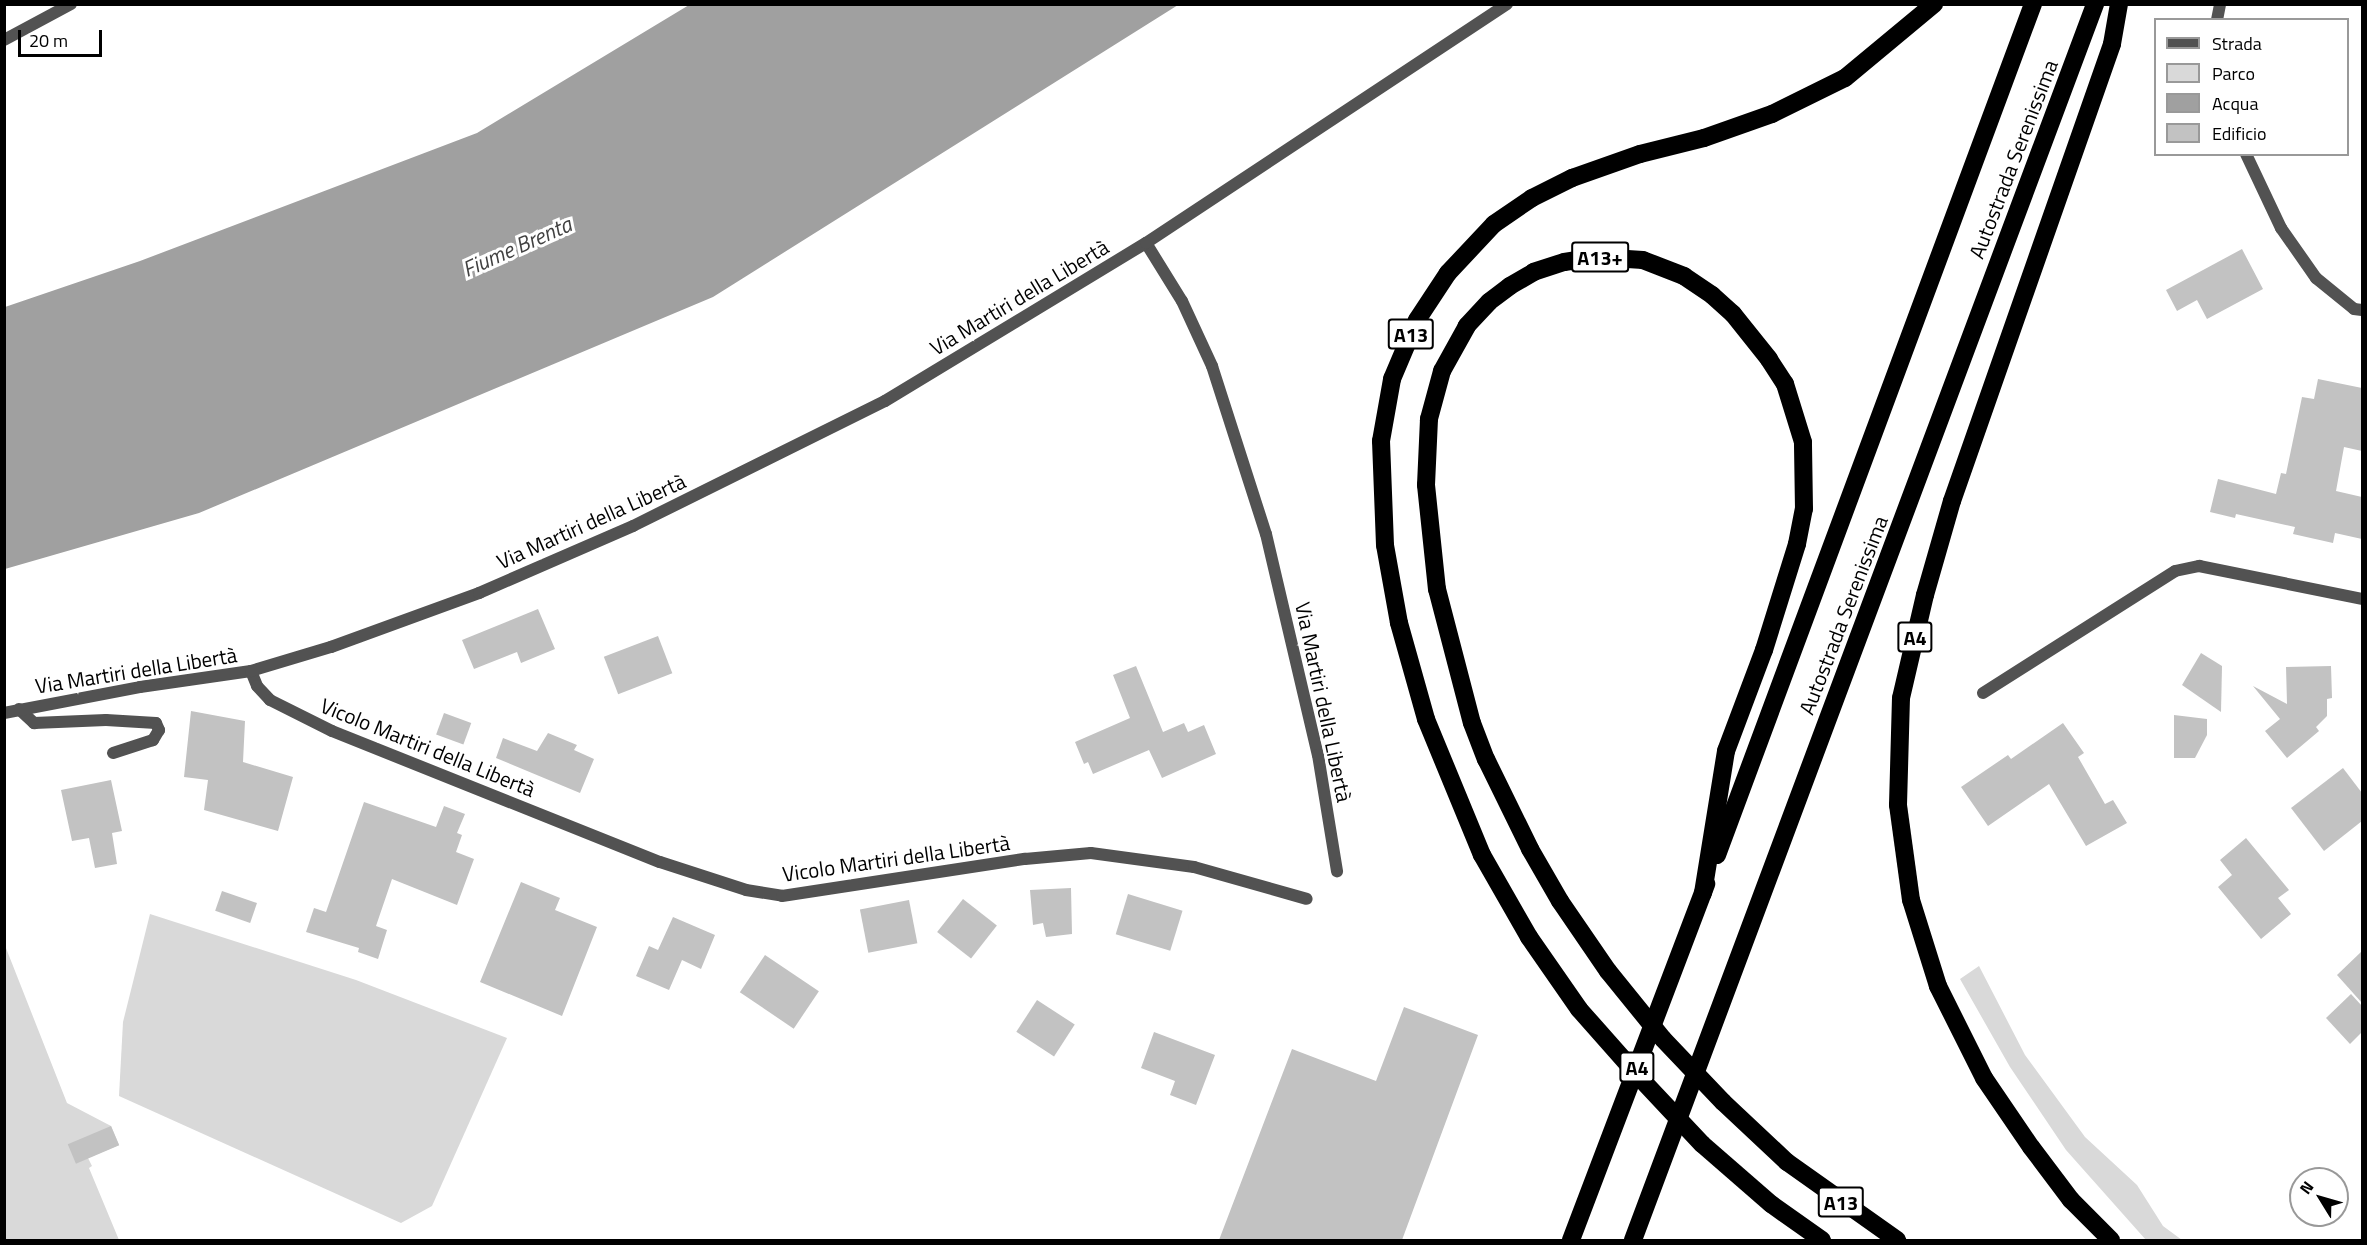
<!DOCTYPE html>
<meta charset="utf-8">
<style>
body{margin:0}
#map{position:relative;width:2367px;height:1245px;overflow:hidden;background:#fff;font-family:"Titillium Web",sans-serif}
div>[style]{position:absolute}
.green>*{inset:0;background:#d9d9d9}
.water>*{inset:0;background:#a0a0a0}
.building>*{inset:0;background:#c2c2c2;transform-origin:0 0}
.lane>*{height:12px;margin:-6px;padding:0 6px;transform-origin:6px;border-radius:6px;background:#525252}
.street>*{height:12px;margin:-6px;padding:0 6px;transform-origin:6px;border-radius:6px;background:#525252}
.highway>*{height:18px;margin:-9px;padding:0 9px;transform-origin:9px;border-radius:9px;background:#000}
span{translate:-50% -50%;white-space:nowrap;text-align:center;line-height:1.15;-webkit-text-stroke:6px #fff;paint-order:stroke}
.shield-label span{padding:2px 4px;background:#fff;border:2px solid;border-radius:4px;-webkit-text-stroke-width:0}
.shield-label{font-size:20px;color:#000;font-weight:700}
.street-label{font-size:21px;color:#000}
.water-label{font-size:22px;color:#414141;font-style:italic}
.frame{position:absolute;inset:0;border:6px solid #000;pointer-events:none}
.legend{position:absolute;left:2154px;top:18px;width:195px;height:138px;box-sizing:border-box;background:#fff;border:2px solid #999;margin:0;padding:8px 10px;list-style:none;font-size:18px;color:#000}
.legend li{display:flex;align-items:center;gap:12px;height:30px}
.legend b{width:30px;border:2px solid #999}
.north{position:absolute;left:2289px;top:1167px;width:60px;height:60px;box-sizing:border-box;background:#fff;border:2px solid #999;border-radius:50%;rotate:307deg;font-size:16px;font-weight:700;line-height:24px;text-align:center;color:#000}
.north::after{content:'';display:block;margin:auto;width:21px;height:27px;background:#000;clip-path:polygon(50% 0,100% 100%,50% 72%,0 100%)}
.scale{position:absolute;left:18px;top:30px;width:84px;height:27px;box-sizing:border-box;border:3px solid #000;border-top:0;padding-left:8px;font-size:18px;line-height:21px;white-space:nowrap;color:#000;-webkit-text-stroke:4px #fff;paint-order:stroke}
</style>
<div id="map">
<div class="green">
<i style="clip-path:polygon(150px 914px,356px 980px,507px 1038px,432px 1206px,401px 1223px,119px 1096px,123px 1022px)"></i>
<i style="clip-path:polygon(4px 943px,67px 1103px,111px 1126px,119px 1145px,88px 1158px,92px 1166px,89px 1168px,119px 1240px,5px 1240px)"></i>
<i style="clip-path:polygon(1979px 966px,2025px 1055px,2085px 1137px,2137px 1185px,2163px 1226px,2182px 1240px,2146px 1240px,2066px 1150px,2010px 1067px,1960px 979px)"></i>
</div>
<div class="water">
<i style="clip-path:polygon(689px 5px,1178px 5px,713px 297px,199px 513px,5px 569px,5px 307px,140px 261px,477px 133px)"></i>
</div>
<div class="building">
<i style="clip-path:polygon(2242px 249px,2263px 289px,2207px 319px,2197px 300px,2177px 311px,2166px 290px)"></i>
<i style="clip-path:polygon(2318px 379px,2362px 388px,2362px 451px,2344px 447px,2336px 491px,2362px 497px,2362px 539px,2335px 533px,2333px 543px,2293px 534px,2295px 527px,2236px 514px,2235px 518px,2210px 512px,2218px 479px,2276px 494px,2281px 473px,2286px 474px,2302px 397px,2314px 399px)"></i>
<i style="clip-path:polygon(538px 609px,555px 649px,521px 663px,517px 652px,474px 669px,462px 640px)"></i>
<i style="left:658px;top:636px;width:40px;height:58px;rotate:69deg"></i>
<i style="clip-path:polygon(2201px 653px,2222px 666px,2221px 712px,2182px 685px)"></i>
<i style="clip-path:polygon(1136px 666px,1163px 732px,1184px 723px,1188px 732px,1204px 725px,1216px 754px,1162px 778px,1149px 750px,1093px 774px,1088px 762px,1084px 764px,1075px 742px,1130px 718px,1113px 675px)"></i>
<i style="clip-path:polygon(2331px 666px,2332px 698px,2327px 699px,2327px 716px,2316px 727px,2319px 731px,2287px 758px,2265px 731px,2280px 719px,2253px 686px,2287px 704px,2286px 667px)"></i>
<i style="clip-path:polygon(191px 711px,245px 721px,243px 762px,293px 777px,278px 831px,204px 810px,208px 780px,184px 777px)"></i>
<i style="left:444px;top:713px;width:29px;height:23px;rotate:20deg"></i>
<i style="clip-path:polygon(2174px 715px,2207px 719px,2207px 735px,2195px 758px,2174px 758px)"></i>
<i style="clip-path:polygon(2063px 723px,2084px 753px,2078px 757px,2105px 804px,2113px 800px,2127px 823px,2086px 846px,2049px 784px,1988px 826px,1961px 787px,2008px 755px,2011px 759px)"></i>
<i style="clip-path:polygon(548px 733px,577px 745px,574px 750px,594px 759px,580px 793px,496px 758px,503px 738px,537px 751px)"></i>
<i style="clip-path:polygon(2343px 768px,2362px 793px,2362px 821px,2324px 851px,2291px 808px)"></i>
<i style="clip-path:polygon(111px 780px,122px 831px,112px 833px,117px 864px,95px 868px,89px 838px,72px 841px,61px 790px)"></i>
<i style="clip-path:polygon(364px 802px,436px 827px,444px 806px,465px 814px,457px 833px,462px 835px,456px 852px,474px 859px,457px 905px,392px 879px,376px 926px,387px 930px,378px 959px,358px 952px,359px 948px,306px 932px,314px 908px,326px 912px)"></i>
<i style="clip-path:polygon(2246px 838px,2289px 890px,2278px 898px,2291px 914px,2261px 939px,2218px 887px,2232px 875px,2220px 860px)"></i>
<i style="clip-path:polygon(521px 882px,560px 898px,555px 910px,597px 927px,562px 1016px,480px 982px)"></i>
<i style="clip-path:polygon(1071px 888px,1072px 934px,1046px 937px,1043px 923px,1033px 925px,1030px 890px)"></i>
<i style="left:222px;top:891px;width:37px;height:21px;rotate:19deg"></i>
<i style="left:1128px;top:894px;width:57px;height:42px;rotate:17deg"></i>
<i style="left:963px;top:899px;width:43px;height:42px;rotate:38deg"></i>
<i style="left:909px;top:900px;width:44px;height:50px;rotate:79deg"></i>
<i style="clip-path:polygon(673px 917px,715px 935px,701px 969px,682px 960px,669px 990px,636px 976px,649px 946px,658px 950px)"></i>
<i style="clip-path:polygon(2362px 951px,2362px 1003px,2337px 975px)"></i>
<i style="left:765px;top:955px;width:65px;height:45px;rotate:34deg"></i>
<i style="clip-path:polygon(2351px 994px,2362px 1006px,2362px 1032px,2350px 1044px,2326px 1018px)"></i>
<i style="left:1037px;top:1000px;width:45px;height:38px;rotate:33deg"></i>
<i style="clip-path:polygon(1404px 1007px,1478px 1035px,1402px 1240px,1219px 1240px,1292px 1049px,1376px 1081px)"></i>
<i style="clip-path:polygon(1154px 1032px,1215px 1055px,1196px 1105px,1170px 1095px,1175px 1081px,1141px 1068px)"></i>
<i style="left:111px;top:1126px;width:21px;height:47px;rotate:67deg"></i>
</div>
<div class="lane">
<i style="left:19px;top:709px;width:21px;rotate:43deg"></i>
<i style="left:34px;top:723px;width:72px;rotate:-2.4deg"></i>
<i style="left:106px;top:720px;width:50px;rotate:3.4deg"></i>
<i style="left:156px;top:723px;width:8px;rotate:67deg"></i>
<i style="left:159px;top:730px;width:12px;rotate:121deg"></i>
<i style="left:153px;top:740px;width:42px;rotate:162deg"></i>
</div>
<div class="street">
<i style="left:2217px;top:20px;width:16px;rotate:-79deg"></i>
<i style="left:4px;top:40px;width:76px;rotate:-28.2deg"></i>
<i style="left:2246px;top:154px;width:82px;rotate:64.7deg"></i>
<i style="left:2281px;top:228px;width:61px;rotate:55deg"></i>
<i style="left:2316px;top:278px;width:49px;rotate:39.2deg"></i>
<i style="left:2354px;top:309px;width:8px;rotate:7deg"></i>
<i style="left:1146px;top:243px;width:68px;rotate:58.2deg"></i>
<i style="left:1182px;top:301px;width:72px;rotate:65.2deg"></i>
<i style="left:1212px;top:366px;width:176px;rotate:72.2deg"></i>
<i style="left:1266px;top:534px;width:227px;rotate:76.8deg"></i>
<i style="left:1318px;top:755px;width:118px;rotate:80.7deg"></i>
<i style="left:251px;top:671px;width:16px;rotate:68deg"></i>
<i style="left:257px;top:686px;width:19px;rotate:47deg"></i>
<i style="left:270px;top:700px;width:69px;rotate:26.6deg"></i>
<i style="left:332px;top:731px;width:353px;rotate:21.8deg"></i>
<i style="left:660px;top:862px;width:90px;rotate:18deg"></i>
<i style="left:746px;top:890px;width:36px;rotate:9deg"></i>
<i style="left:782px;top:896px;width:246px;rotate:-8.7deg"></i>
<i style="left:1025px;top:859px;width:66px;rotate:-5.2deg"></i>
<i style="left:1091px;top:853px;width:104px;rotate:7.7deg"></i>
<i style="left:1194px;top:867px;width:117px;rotate:15.8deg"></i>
<i style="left:1983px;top:693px;width:227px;rotate:-32.4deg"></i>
<i style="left:2175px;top:571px;width:25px;rotate:-12deg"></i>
<i style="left:2199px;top:566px;width:166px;rotate:11.4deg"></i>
<i style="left:4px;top:713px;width:138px;rotate:-10.8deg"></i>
<i style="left:140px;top:687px;width:112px;rotate:-8.2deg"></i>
<i style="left:251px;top:671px;width:84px;rotate:-16.7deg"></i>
<i style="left:331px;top:647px;width:158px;rotate:-20deg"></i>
<i style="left:479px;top:593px;width:168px;rotate:-23.5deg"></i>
<i style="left:633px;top:526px;width:281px;rotate:-26.4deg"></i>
<i style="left:885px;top:401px;width:305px;rotate:-31.2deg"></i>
<i style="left:1146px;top:243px;width:433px;rotate:-33.5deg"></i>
</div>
<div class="highway">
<i style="left:1717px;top:855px;width:908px;rotate:-69.63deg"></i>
<i style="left:1703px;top:893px;width:144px;rotate:-80.8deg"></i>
<i style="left:1726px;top:751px;width:108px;rotate:-69.4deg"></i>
<i style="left:1764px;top:650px;width:111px;rotate:-72.7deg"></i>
<i style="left:1797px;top:544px;width:36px;rotate:-79deg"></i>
<i style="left:1804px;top:509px;width:67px;rotate:-90.9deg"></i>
<i style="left:1803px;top:442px;width:61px;rotate:-107.2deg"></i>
<i style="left:1785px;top:384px;width:30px;rotate:-123deg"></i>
<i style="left:1769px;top:359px;width:58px;rotate:-128.7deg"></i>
<i style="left:1733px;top:314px;width:28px;rotate:-138deg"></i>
<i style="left:1712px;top:295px;width:34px;rotate:-146deg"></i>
<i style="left:1684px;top:276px;width:44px;rotate:-158.7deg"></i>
<i style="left:1643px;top:260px;width:47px;rotate:-176.3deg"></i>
<i style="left:1596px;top:257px;width:32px;rotate:171deg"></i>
<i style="left:1564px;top:262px;width:32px;rotate:162deg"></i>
<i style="left:1534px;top:272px;width:28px;rotate:150deg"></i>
<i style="left:1510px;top:286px;width:26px;rotate:143deg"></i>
<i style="left:1489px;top:302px;width:33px;rotate:133deg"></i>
<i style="left:1467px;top:326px;width:51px;rotate:119.1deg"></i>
<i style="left:1442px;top:371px;width:50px;rotate:105.2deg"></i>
<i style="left:1429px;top:419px;width:66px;rotate:92.6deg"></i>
<i style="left:1426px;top:485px;width:105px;rotate:84deg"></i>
<i style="left:1437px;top:589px;width:138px;rotate:75.4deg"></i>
<i style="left:1472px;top:723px;width:39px;rotate:69deg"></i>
<i style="left:1486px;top:759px;width:100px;rotate:63.9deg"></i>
<i style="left:1530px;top:849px;width:60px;rotate:60deg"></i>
<i style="left:1560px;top:901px;width:85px;rotate:55.6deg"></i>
<i style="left:1608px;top:971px;width:87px;rotate:51deg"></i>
<i style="left:1663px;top:1039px;width:87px;rotate:46.4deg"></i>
<i style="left:1723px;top:1102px;width:88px;rotate:43.2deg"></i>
<i style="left:1787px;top:1162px;width:135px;rotate:35.3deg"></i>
<i style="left:1571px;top:1240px;width:381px;rotate:-69.2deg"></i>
<i style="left:1633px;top:1240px;width:1320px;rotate:-69.5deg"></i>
<i style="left:1822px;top:1240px;width:62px;rotate:-144.8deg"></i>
<i style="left:1771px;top:1204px;width:91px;rotate:-139deg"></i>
<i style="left:1702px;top:1144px;width:91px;rotate:-133.2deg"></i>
<i style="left:1640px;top:1078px;width:92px;rotate:-131.5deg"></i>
<i style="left:1579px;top:1009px;width:88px;rotate:-124.8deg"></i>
<i style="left:1529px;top:937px;width:95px;rotate:-119.8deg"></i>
<i style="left:1482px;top:855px;width:147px;rotate:-112.4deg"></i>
<i style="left:1426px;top:719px;width:100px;rotate:-105.7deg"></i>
<i style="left:1399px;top:623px;width:79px;rotate:-100.2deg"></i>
<i style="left:1385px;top:545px;width:104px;rotate:-92.2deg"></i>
<i style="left:1381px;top:441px;width:63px;rotate:-79.9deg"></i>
<i style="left:1392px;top:379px;width:64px;rotate:-67deg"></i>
<i style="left:1417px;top:320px;width:56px;rotate:-56.6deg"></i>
<i style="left:1448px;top:273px;width:67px;rotate:-46.8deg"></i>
<i style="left:1494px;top:224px;width:46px;rotate:-34.4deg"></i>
<i style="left:1532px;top:198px;width:45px;rotate:-26.6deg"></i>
<i style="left:1572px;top:178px;width:72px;rotate:-19.4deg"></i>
<i style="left:1640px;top:154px;width:66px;rotate:-14deg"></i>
<i style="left:1704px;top:138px;width:72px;rotate:-19.4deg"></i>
<i style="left:1772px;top:114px;width:81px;rotate:-26.3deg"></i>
<i style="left:1845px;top:78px;width:116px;rotate:-39.7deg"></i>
<i style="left:2111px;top:1240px;width:57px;rotate:-135deg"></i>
<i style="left:2071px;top:1200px;width:66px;rotate:-127deg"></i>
<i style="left:2031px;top:1147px;width:83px;rotate:-124.3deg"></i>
<i style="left:1984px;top:1078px;width:103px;rotate:-116.6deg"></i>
<i style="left:1938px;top:986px;width:90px;rotate:-107.4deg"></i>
<i style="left:1911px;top:900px;width:96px;rotate:-97.8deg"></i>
<i style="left:1898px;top:805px;width:107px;rotate:-88.4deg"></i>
<i style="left:1901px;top:698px;width:106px;rotate:-76.9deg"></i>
<i style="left:1925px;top:595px;width:98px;rotate:-74deg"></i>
<i style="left:1952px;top:501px;width:484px;rotate:-70.7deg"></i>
<i style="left:2112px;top:44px;width:41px;rotate:-80.1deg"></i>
</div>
<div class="shield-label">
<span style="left:1600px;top:257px">A13+</span>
<span style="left:1411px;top:334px">A13</span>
<span style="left:1915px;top:637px">A4</span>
<span style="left:1637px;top:1067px">A4</span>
<span style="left:1841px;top:1202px">A13</span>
</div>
<div class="street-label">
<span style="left:2013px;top:159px;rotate:-69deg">Autostrada Serenissima</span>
<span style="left:1019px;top:297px;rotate:-31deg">Via Martiri della Libertà</span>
<span style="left:591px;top:521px;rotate:-24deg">Via Martiri della Libertà</span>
<span style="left:1843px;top:615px;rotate:-69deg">Autostrada Serenissima</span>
<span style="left:136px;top:670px;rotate:-9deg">Via Martiri della Libertà</span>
<span style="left:1324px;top:702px;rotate:78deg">Via Martiri della Libertà</span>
<span style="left:428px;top:747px;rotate:22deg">Vicolo Martiri della Libertà</span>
<span style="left:896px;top:858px;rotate:-8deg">Vicolo Martiri della Libertà</span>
</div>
<div class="water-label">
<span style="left:517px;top:247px;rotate:-24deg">Fiume Brenta</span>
</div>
<div class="frame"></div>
<ul class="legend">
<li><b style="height:8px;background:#525252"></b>Strada</li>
<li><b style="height:16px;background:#d9d9d9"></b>Parco</li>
<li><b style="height:16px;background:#a0a0a0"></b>Acqua</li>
<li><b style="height:16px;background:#c2c2c2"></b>Edificio</li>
</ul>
<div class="north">N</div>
<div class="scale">20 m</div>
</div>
